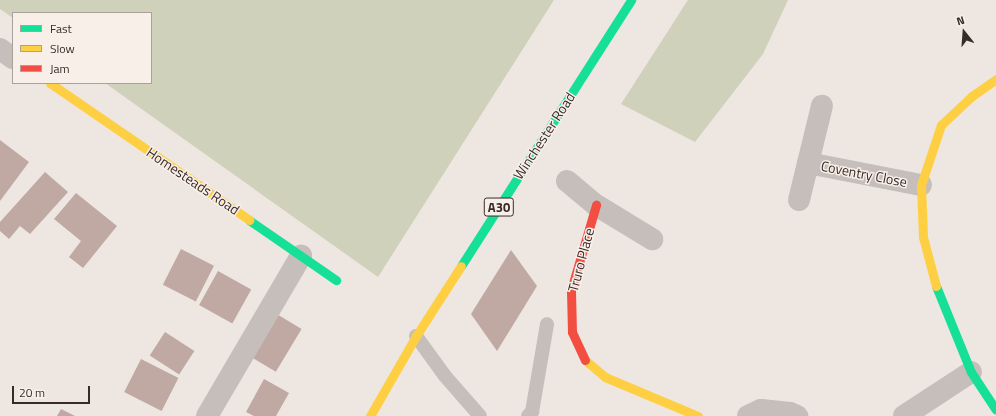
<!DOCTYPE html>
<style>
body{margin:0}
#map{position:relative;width:996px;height:416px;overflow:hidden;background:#ede6e1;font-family:"Titillium Web",sans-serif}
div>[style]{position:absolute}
.green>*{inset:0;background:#d0d1bb}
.building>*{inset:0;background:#c0a8a3;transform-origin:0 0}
.lane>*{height:14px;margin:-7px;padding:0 7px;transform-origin:7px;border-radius:7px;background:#c6beba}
.street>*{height:22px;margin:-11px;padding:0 11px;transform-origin:11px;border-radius:11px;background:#c6beba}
.fast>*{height:9px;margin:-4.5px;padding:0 4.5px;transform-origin:4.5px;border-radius:4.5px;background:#16e098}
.slow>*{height:9px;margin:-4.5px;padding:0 4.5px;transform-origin:4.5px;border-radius:4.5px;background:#ffcf43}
.jam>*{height:9px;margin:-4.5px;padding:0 4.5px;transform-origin:4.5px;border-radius:4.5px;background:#f24e42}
span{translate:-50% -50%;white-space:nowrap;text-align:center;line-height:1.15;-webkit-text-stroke:3px #f9efe9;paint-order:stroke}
.shield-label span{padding:1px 3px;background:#f9efe9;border:1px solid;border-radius:3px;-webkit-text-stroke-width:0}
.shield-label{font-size:13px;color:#372b28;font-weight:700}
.street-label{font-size:14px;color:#372b28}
.legend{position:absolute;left:12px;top:12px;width:140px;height:72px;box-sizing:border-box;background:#f9efe9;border:1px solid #aba19c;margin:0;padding:5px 7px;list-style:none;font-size:12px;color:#372b28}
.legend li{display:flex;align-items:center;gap:8px;height:20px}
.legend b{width:20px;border:1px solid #aba19c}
.north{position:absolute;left:944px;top:12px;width:40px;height:40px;-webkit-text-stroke:3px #f9efe9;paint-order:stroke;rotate:343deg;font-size:11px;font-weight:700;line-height:16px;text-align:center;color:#372b28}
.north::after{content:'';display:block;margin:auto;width:14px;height:18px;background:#372b28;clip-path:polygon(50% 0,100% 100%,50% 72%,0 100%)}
.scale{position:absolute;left:12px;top:386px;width:78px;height:18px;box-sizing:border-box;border:2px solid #372b28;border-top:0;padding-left:5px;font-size:12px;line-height:14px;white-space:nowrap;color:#372b28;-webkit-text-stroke:3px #f9efe9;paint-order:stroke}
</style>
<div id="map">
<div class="green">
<i style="clip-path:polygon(0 0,554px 0,378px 277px,105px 83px,151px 83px,151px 13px,13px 13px,13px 18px,0 9px)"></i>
<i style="clip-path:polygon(688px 0,788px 0,763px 54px,695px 142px,621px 104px)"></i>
</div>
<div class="building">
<i style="clip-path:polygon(0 140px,29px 162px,0 201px)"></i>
<i style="clip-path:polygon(45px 172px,68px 192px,30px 234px,20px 226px,9px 239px,0 231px,0 222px)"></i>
<i style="clip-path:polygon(76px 193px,117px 226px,83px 268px,69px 257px,81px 241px,54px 219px)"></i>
<i style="left:181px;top:249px;width:37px;height:40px;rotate:27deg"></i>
<i style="clip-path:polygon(511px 250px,537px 286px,497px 351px,471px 314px)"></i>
<i style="left:218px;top:271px;width:38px;height:39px;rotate:29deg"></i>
<i style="left:275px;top:313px;width:31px;height:50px;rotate:31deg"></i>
<i style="left:165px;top:332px;width:35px;height:28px;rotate:33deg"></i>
<i style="left:141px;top:359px;width:42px;height:37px;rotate:27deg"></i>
<i style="clip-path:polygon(264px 379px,289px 393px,276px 416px,254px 416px,246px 412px)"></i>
<i style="clip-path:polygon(61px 409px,75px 416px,57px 416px)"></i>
</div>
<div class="lane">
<i style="left:416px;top:336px;width:49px;rotate:54.1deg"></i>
<i style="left:445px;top:376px;width:53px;rotate:48.8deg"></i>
<i style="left:528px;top:416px;width:6px;rotate:-45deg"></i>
<i style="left:532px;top:412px;width:89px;rotate:-80.3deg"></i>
</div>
<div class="street">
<i style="left:0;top:49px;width:16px;rotate:35deg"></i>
<i style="left:808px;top:163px;width:115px;rotate:11deg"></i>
<i style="left:567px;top:181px;width:38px;rotate:40deg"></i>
<i style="left:596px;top:205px;width:66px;rotate:31.3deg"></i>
<i style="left:799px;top:200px;width:97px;rotate:-76.3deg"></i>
<i style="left:207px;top:416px;width:186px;rotate:-59.6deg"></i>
<i style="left:748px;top:416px;width:14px;rotate:-25deg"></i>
<i style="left:761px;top:410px;width:29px;rotate:6deg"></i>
<i style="left:790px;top:413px;width:8px;rotate:23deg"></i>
<i style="left:904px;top:416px;width:80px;rotate:-33.3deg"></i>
</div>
<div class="fast">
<i style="left:249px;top:220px;width:106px;rotate:34.6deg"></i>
<i style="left:461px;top:266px;width:316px;rotate:-57.4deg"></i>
<i style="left:936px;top:286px;width:93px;rotate:67.9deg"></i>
<i style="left:971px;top:372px;width:45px;rotate:56.7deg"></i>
</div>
<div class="slow">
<i style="left:50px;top:83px;width:242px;rotate:34.5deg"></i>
<i style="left:936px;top:286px;width:51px;rotate:-104.9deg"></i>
<i style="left:923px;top:237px;width:52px;rotate:-92.2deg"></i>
<i style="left:921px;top:185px;width:63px;rotate:-71.6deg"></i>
<i style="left:941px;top:125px;width:42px;rotate:-43.1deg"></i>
<i style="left:972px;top:96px;width:29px;rotate:-35deg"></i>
<i style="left:585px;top:360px;width:26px;rotate:40deg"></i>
<i style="left:605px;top:377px;width:101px;rotate:22.8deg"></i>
<i style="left:370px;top:416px;width:92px;rotate:-60.1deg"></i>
<i style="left:416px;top:336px;width:83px;rotate:-57.3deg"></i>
</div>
<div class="jam">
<i style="left:585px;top:360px;width:31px;rotate:-115deg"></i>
<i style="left:572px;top:332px;width:42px;rotate:-91.4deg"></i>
<i style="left:571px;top:290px;width:89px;rotate:-73.6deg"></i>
</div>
<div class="shield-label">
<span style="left:499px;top:207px">A30</span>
</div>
<div class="street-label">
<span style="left:544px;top:136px;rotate:-57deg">Winchester Road</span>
<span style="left:864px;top:174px;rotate:11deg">Coventry Close</span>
<span style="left:193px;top:181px;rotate:34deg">Homesteads Road</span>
<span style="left:581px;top:260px;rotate:-75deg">Truro Place</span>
</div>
<ul class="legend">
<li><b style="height:5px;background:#16e098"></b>Fast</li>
<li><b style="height:5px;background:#ffcf43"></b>Slow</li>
<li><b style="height:5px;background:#f24e42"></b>Jam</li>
</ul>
<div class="north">N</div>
<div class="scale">20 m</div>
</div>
